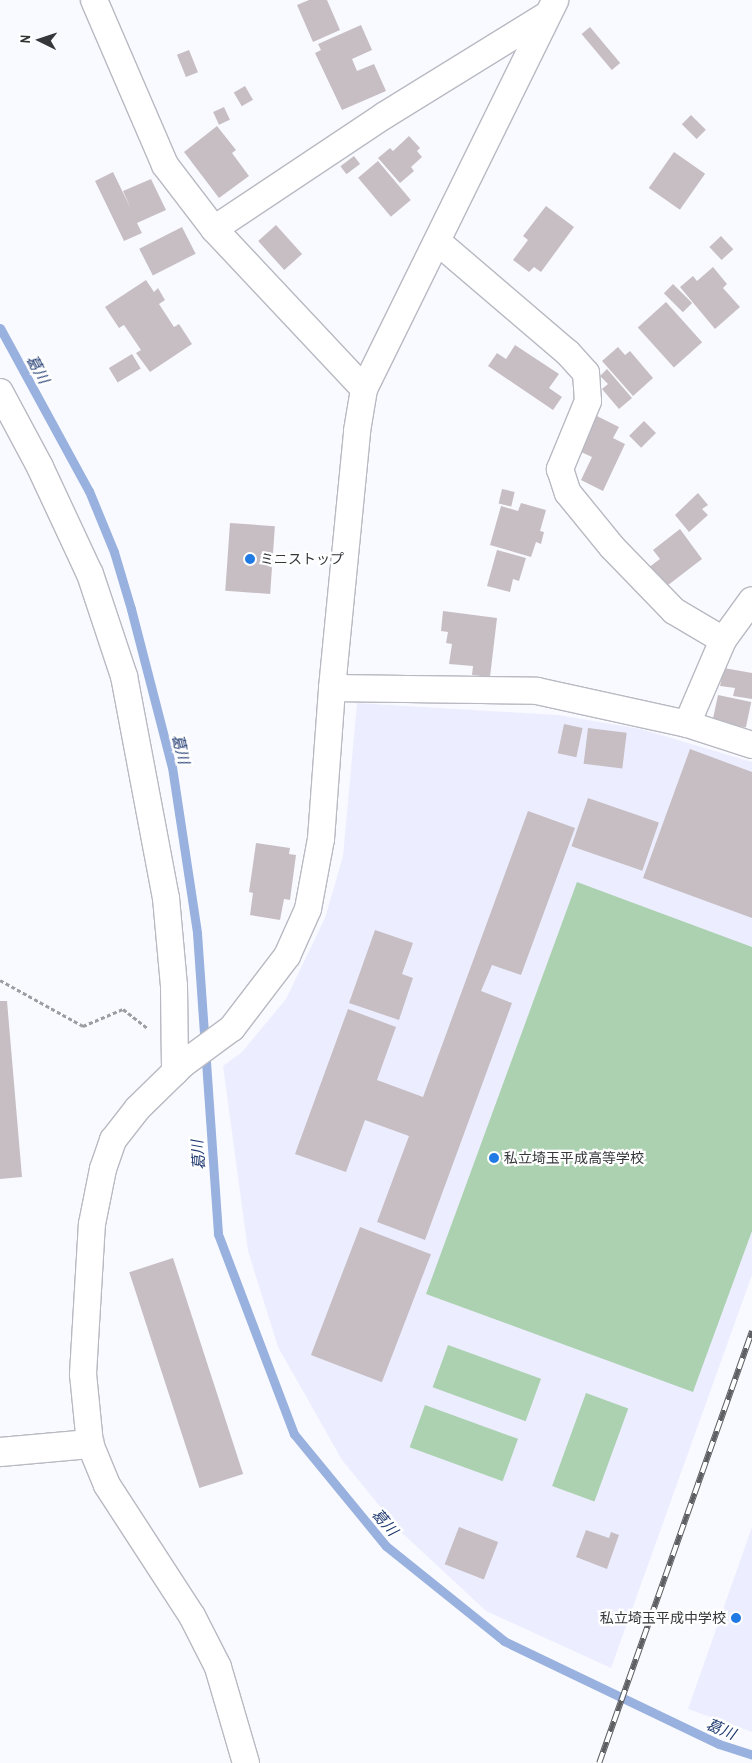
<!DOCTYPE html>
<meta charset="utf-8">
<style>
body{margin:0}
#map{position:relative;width:752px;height:1763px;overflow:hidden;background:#f9faff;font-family:"Archivo Narrow","Noto Sans JP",sans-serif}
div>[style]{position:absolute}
.built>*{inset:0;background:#eceeff}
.green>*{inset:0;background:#acd1b0;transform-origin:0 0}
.stream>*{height:9px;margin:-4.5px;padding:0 4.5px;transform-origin:4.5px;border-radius:4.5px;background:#99b1df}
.building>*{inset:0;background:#c7bec3;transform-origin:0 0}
.path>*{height:3px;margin-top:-1.5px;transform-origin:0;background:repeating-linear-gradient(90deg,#9d9ea2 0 4px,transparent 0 6.5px)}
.roads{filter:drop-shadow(1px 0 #b8b9c2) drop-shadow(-1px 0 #b8b9c2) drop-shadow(0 1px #b8b9c2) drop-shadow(0 -1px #b8b9c2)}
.street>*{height:26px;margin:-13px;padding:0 13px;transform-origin:13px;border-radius:13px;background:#fff}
.secondary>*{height:28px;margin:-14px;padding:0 14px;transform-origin:14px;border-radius:14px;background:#fff}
.rail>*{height:5.5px;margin-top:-2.75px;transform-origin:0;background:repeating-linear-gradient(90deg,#fff 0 11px,#5e5f62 0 22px);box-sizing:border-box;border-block:1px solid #5e5f62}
.dots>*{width:14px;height:14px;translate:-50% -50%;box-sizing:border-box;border:2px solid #fff;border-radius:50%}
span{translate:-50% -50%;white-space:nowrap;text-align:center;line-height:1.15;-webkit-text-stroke:4.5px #fff;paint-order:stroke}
.poi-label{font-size:14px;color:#353639}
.left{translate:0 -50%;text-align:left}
.right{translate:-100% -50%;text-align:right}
.water-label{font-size:15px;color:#1e3970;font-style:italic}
.north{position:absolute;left:15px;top:15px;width:50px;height:50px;-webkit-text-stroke:4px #fff;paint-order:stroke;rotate:274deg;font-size:14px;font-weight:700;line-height:20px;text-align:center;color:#353639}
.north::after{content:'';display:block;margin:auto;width:18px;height:22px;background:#353639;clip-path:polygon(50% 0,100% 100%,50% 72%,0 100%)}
</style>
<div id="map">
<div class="built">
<i style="clip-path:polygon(357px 703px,558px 715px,641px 729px,752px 762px,752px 1275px,611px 1668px,486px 1611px,400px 1531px,342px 1460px,278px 1347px,248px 1251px,223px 1066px,242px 1052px,286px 999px,325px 918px,343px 856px)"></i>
<i style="clip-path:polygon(752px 1527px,752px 1732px,688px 1709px)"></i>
</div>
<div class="green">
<i style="clip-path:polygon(577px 882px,752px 947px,752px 1231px,693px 1392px,426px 1294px)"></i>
<i style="left:448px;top:1345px;width:99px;height:45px;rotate:20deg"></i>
<i style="left:586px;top:1393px;width:45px;height:99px;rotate:20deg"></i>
<i style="left:425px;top:1405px;width:99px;height:45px;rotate:20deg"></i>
</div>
<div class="stream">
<i style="left:0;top:328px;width:186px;rotate:61.4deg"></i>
<i style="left:89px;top:491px;width:66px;rotate:67.7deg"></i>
<i style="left:114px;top:552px;width:59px;rotate:73.4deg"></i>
<i style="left:131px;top:609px;width:163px;rotate:75.5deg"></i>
<i style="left:172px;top:767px;width:168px;rotate:81.4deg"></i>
<i style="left:197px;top:933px;width:302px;rotate:86deg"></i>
<i style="left:218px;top:1234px;width:214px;rotate:69.2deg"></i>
<i style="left:294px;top:1434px;width:145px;rotate:50.6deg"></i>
<i style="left:386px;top:1546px;width:151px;rotate:38.8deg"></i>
<i style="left:504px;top:1641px;width:238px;rotate:25.6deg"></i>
<i style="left:719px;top:1744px;width:35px;rotate:18deg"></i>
</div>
<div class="building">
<i style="clip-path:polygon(309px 0,327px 0,340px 30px,313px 42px,297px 5px)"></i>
<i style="clip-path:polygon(361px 25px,372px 50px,352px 59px,357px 71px,374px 64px,386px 91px,342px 110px,315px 53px,321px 50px,318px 44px)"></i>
<i style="left:590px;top:27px;width:47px;height:11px;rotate:50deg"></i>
<i style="left:189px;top:50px;width:24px;height:13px;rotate:68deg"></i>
<i style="left:245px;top:86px;width:16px;height:13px;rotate:60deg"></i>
<i style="left:224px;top:107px;width:14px;height:12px;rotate:65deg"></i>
<i style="left:691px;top:115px;width:21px;height:13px;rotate:45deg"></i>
<i style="clip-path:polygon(217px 126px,236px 150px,232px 153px,249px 176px,219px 198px,184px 152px)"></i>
<i style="clip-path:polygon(409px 136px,420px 148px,417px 151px,422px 157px,411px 167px,414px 171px,400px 183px,378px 158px,390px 148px,393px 151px)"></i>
<i style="left:674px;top:152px;width:38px;height:44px;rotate:35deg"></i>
<i style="left:354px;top:156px;width:10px;height:17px;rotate:53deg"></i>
<i style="left:378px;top:161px;width:51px;height:26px;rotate:50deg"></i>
<i style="clip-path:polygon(113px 172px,131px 209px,123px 191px,151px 179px,166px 210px,137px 223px,142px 233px,124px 241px,95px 181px)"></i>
<i style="clip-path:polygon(546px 206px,574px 227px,541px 272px,534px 267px,529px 272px,513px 260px,528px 240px,523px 236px)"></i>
<i style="left:276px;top:225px;width:39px;height:24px;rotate:48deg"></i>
<i style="left:182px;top:227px;width:30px;height:48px;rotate:63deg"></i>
<i style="left:721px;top:236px;width:18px;height:16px;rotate:47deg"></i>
<i style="clip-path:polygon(713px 267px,727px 284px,723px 288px,740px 307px,715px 329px,680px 287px,693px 276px,697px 281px)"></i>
<i style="clip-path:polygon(146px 280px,154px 292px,158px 288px,165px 300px,159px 304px,174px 327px,179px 324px,192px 344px,150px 372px,136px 353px,141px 350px,124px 325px,119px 328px,105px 307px)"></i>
<i style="left:673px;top:284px;width:27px;height:13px;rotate:45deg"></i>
<i style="left:666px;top:302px;width:54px;height:38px;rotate:48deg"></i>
<i style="clip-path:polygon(515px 345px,559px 374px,549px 388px,562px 397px,553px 410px,488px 366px,497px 353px,506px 359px)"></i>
<i style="clip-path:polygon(618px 347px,625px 355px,630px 351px,653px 378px,633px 396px,602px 361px)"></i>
<i style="left:132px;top:354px;width:17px;height:27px;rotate:59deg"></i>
<i style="clip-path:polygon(607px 369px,632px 398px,619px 409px,602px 389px,608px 384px,600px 376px)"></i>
<i style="clip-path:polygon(595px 415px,619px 427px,613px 438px,625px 444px,603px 491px,581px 480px,592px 457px,581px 452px)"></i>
<i style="left:644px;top:421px;width:17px;height:21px;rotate:45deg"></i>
<i style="left:502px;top:489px;width:13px;height:15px;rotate:13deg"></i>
<i style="clip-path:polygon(698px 493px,708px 505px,702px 509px,708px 515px,689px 532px,675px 515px)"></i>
<i style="clip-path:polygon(521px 503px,546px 510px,540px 531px,544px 532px,541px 544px,536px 542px,531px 557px,490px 545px,501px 506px,518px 511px)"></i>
<i style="left:230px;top:523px;width:45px;height:68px;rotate:4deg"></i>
<i style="clip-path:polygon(680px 529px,702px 559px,663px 589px,648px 568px,660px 559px,653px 550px)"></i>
<i style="clip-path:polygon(497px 550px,526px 558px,519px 581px,513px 579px,510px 592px,487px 586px)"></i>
<i style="clip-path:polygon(443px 611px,497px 618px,490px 677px,472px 675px,473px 666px,449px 664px,452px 644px,446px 643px,448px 632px,441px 631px)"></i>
<i style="clip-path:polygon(724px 668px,752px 673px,752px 699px,733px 696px,735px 688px,720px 686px)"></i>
<i style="left:718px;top:695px;width:34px;height:26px;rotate:12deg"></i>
<i style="left:564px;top:724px;width:19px;height:30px;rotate:12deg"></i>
<i style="left:588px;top:728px;width:39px;height:36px;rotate:7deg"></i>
<i style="clip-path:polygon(690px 749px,752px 772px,752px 918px,643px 878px)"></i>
<i style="left:588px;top:798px;width:75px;height:51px;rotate:19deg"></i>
<i style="clip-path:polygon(528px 811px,575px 828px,521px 975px,492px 965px,481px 991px,512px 1003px,425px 1240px,377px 1222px,409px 1136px,365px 1120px,346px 1172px,295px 1154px,348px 1009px,396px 1027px,377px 1080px,423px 1097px)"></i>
<i style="clip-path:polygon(256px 843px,290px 848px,289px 854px,296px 855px,290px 900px,284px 899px,280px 920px,250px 915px,253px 893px,249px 892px)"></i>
<i style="clip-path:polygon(375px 930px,413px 943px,402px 974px,413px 978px,399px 1020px,349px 1003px)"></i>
<i style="clip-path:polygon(0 1001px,7px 1001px,22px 1177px,0 1179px)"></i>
<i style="left:360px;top:1227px;width:76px;height:137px;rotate:21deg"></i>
<i style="left:173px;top:1258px;width:227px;height:46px;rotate:72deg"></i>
<i style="left:459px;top:1527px;width:42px;height:40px;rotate:21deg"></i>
<i style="clip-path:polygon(586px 1530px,609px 1538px,611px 1532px,619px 1535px,607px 1569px,576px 1557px)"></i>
</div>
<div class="path">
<i style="left:0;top:980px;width:95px;rotate:29deg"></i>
<i style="left:83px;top:1026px;width:43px;rotate:-23deg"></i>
<i style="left:123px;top:1009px;width:31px;rotate:38deg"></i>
</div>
<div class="roads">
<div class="street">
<i style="left:94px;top:0;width:180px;rotate:66.7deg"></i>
<i style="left:165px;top:165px;width:81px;rotate:52.6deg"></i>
<i style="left:214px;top:229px;width:219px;rotate:46.8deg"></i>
<i style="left:214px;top:229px;width:206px;rotate:-33.7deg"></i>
<i style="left:385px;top:115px;width:190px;rotate:-31.7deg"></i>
<i style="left:438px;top:242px;width:171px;rotate:40.5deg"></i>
<i style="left:568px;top:353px;width:27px;rotate:48deg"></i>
<i style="left:586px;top:373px;width:28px;rotate:86deg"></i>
<i style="left:588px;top:401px;width:74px;rotate:112.4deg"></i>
<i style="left:560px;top:469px;width:25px;rotate:72deg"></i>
<i style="left:568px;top:493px;width:70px;rotate:50.8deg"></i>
<i style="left:612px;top:547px;width:89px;rotate:45.9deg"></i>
<i style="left:674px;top:611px;width:57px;rotate:30.6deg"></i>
<i style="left:0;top:392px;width:85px;rotate:61.9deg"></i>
<i style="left:40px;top:467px;width:118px;rotate:65deg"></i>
<i style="left:90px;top:574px;width:108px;rotate:71.6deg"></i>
<i style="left:124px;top:676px;width:226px;rotate:79.3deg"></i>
<i style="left:166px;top:898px;width:88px;rotate:84.8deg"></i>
<i style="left:174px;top:986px;width:86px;rotate:89.3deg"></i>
<i style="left:332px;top:688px;width:205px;rotate:0.8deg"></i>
<i style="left:537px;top:691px;width:154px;rotate:12.4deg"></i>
<i style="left:687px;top:724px;width:68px;rotate:17.9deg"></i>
<i style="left:687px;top:724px;width:91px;rotate:-66.8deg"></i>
<i style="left:723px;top:640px;width:49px;rotate:-54.1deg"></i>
<i style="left:246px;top:1763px;width:100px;rotate:-106.3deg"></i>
<i style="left:218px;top:1667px;width:57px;rotate:-117deg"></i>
<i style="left:192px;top:1616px;width:156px;rotate:-123deg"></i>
<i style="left:107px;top:1485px;width:44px;rotate:-112.5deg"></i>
<i style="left:90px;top:1444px;width:70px;rotate:-95.7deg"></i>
<i style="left:83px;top:1374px;width:150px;rotate:-86.6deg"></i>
<i style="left:92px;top:1224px;width:56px;rotate:-78.7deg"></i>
<i style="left:103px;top:1169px;width:31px;rotate:-71deg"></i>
<i style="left:113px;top:1140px;width:39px;rotate:-52deg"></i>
<i style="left:137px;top:1109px;width:64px;rotate:-44.4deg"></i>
<i style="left:183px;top:1064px;width:61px;rotate:-36.3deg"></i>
<i style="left:232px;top:1028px;width:91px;rotate:-52.6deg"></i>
<i style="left:287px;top:956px;width:51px;rotate:-65.9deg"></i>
<i style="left:308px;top:909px;width:71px;rotate:-79.5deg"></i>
<i style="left:321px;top:839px;width:151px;rotate:-85.8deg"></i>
<i style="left:332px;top:688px;width:258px;rotate:-84.4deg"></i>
<i style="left:357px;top:431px;width:43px;rotate:-80.5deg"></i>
<i style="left:364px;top:389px;width:433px;rotate:-63.8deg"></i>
</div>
<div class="secondary">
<i style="left:0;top:1452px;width:90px;rotate:-5.1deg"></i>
</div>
</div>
<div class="rail">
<i style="left:599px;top:1763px;width:458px;rotate:-70.5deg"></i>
</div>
<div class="dots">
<i style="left:250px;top:559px;background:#207ae4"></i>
<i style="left:494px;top:1158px;background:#207ae4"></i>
<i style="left:736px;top:1618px;background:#207ae4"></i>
</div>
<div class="poi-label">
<span class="left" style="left:260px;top:559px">ミニストップ</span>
<span class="left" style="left:504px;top:1158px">私立埼玉平成高等学校</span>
<span class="right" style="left:726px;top:1618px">私立埼玉平成中学校</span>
</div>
<div class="water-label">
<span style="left:38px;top:369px;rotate:61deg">葛川</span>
<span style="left:181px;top:749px;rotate:76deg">葛川</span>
<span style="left:198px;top:1155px;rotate:-94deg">葛川</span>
<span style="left:385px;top:1522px;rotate:49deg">葛川</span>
<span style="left:721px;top:1729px;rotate:22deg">葛川</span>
</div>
<div class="north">N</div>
</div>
